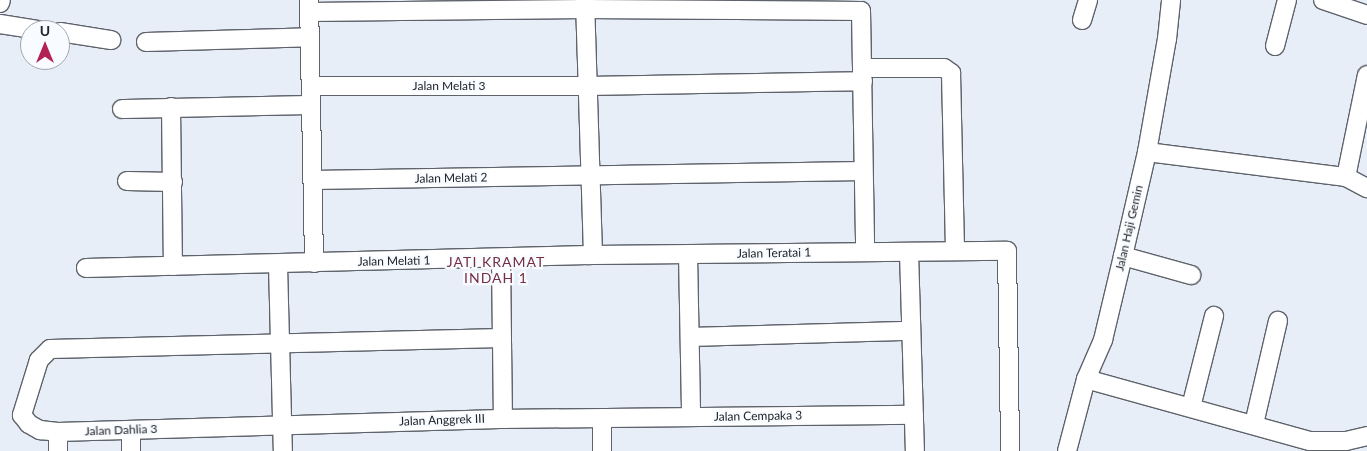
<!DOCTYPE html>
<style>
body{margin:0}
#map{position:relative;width:1367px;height:451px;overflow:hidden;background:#e8eef7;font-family:Lato,sans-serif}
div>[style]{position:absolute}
.roads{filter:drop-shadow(1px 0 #5e636b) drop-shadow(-1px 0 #5e636b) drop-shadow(0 1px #5e636b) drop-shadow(0 -1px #5e636b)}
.minor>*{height:18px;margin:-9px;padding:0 9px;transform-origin:9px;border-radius:9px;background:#fff}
span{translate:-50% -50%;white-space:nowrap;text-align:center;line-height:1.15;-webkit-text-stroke:4.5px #f8fbff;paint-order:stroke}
.street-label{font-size:12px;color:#222427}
.neighbourhood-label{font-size:14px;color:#752f41;letter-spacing:1px}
.north{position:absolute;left:20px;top:20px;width:50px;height:50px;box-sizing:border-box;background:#f8fbff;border:1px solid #a2a5a9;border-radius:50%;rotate:0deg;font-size:14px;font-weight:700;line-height:20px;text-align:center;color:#222427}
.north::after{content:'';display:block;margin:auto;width:18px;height:22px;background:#b22354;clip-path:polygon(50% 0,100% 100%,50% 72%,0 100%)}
</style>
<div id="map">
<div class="roads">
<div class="minor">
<i style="left:309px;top:0;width:263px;rotate:88.9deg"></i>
<i style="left:585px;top:0;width:255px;rotate:88.2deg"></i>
<i style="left:1323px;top:0;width:46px;rotate:18.8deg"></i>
<i style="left:0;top:3px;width:3px;rotate:-72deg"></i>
<i style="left:309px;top:12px;width:276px;rotate:-0.6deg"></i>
<i style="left:585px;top:9px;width:276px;rotate:0.4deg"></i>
<i style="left:861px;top:11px;width:241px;rotate:89deg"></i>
<i style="left:1082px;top:20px;width:21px;rotate:-73deg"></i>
<i style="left:0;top:24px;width:38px;rotate:9deg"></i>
<i style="left:60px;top:32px;width:52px;rotate:8.9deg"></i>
<i style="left:146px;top:42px;width:164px;rotate:-1.7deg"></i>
<i style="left:1275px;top:46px;width:48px;rotate:-75.4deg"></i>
<i style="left:862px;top:68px;width:82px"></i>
<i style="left:944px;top:68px;width:9px;rotate:36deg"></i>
<i style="left:951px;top:73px;width:178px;rotate:88.7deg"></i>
<i style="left:311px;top:86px;width:276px"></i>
<i style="left:587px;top:86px;width:276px;rotate:-1deg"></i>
<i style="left:171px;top:107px;width:159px;rotate:89.3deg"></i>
<i style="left:122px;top:109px;width:189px;rotate:-1.2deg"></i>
<i style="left:1147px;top:152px;width:201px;rotate:7.2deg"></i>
<i style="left:1346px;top:177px;width:24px;rotate:28deg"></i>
<i style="left:1346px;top:177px;width:104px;rotate:-78.4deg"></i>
<i style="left:313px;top:180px;width:550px;rotate:-0.94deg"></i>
<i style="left:127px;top:181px;width:46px;rotate:1.2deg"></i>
<i style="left:909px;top:252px;width:199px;rotate:88.3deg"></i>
<i style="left:688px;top:254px;width:163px;rotate:88.9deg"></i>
<i style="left:1123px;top:256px;width:71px;rotate:15.6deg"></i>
<i style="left:501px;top:259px;width:160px;rotate:89.3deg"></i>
<i style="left:278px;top:265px;width:186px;rotate:88.5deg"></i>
<i style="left:86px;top:268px;width:507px;rotate:-1.47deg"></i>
<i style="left:593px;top:255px;width:414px;rotate:-0.6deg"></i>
<i style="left:1007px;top:251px;width:200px;rotate:89.1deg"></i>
<i style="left:690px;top:337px;width:221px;rotate:-1.6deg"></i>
<i style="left:502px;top:338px;width:452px;rotate:178.6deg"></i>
<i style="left:50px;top:349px;width:16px;rotate:135deg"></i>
<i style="left:39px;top:360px;width:58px;rotate:107.2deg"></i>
<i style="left:22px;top:415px;width:11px;rotate:52deg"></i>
<i style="left:29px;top:424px;width:13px;rotate:29deg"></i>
<i style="left:40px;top:430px;width:18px;rotate:6deg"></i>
<i style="left:58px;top:432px;width:442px;rotate:-1.7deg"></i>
<i style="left:500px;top:419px;width:414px;rotate:-0.6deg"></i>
<i style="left:1086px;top:379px;width:232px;rotate:15.5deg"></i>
<i style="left:1310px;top:441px;width:36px"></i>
<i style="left:1346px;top:441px;width:22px;rotate:-13deg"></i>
<i style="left:1191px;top:407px;width:94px;rotate:-75.8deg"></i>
<i style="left:602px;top:418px;width:33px;rotate:90deg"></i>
<i style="left:1254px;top:424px;width:106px;rotate:-76.9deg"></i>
<i style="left:131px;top:430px;width:21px;rotate:90deg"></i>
<i style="left:58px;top:432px;width:19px;rotate:90deg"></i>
<i style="left:1067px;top:451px;width:74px;rotate:-75.2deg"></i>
<i style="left:1086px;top:379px;width:43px;rotate:-66.4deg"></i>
<i style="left:1103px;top:340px;width:86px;rotate:-76.6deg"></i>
<i style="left:1123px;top:256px;width:107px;rotate:-77deg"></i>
<i style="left:1147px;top:152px;width:115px;rotate:-80deg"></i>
<i style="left:1167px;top:39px;width:39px;rotate:-84deg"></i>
</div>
</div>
<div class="street-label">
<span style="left:449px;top:86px">Jalan Melati 3</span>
<span style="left:451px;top:178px;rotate:-1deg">Jalan Melati 2</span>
<span style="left:1129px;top:228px;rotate:-77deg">Jalan Haji Gemin</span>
<span style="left:774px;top:253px;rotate:-1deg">Jalan Teratai 1</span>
<span style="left:394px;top:261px;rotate:-1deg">Jalan Melati 1</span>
<span style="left:758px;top:416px;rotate:-1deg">Jalan Cempaka 3</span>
<span style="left:442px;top:420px;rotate:-2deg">Jalan Anggrek III</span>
<span style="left:121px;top:430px;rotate:-2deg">Jalan Dahlia 3</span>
</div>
<div class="neighbourhood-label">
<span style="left:496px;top:270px">JATI KRAMAT<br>INDAH 1</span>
</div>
<div class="north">U</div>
</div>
